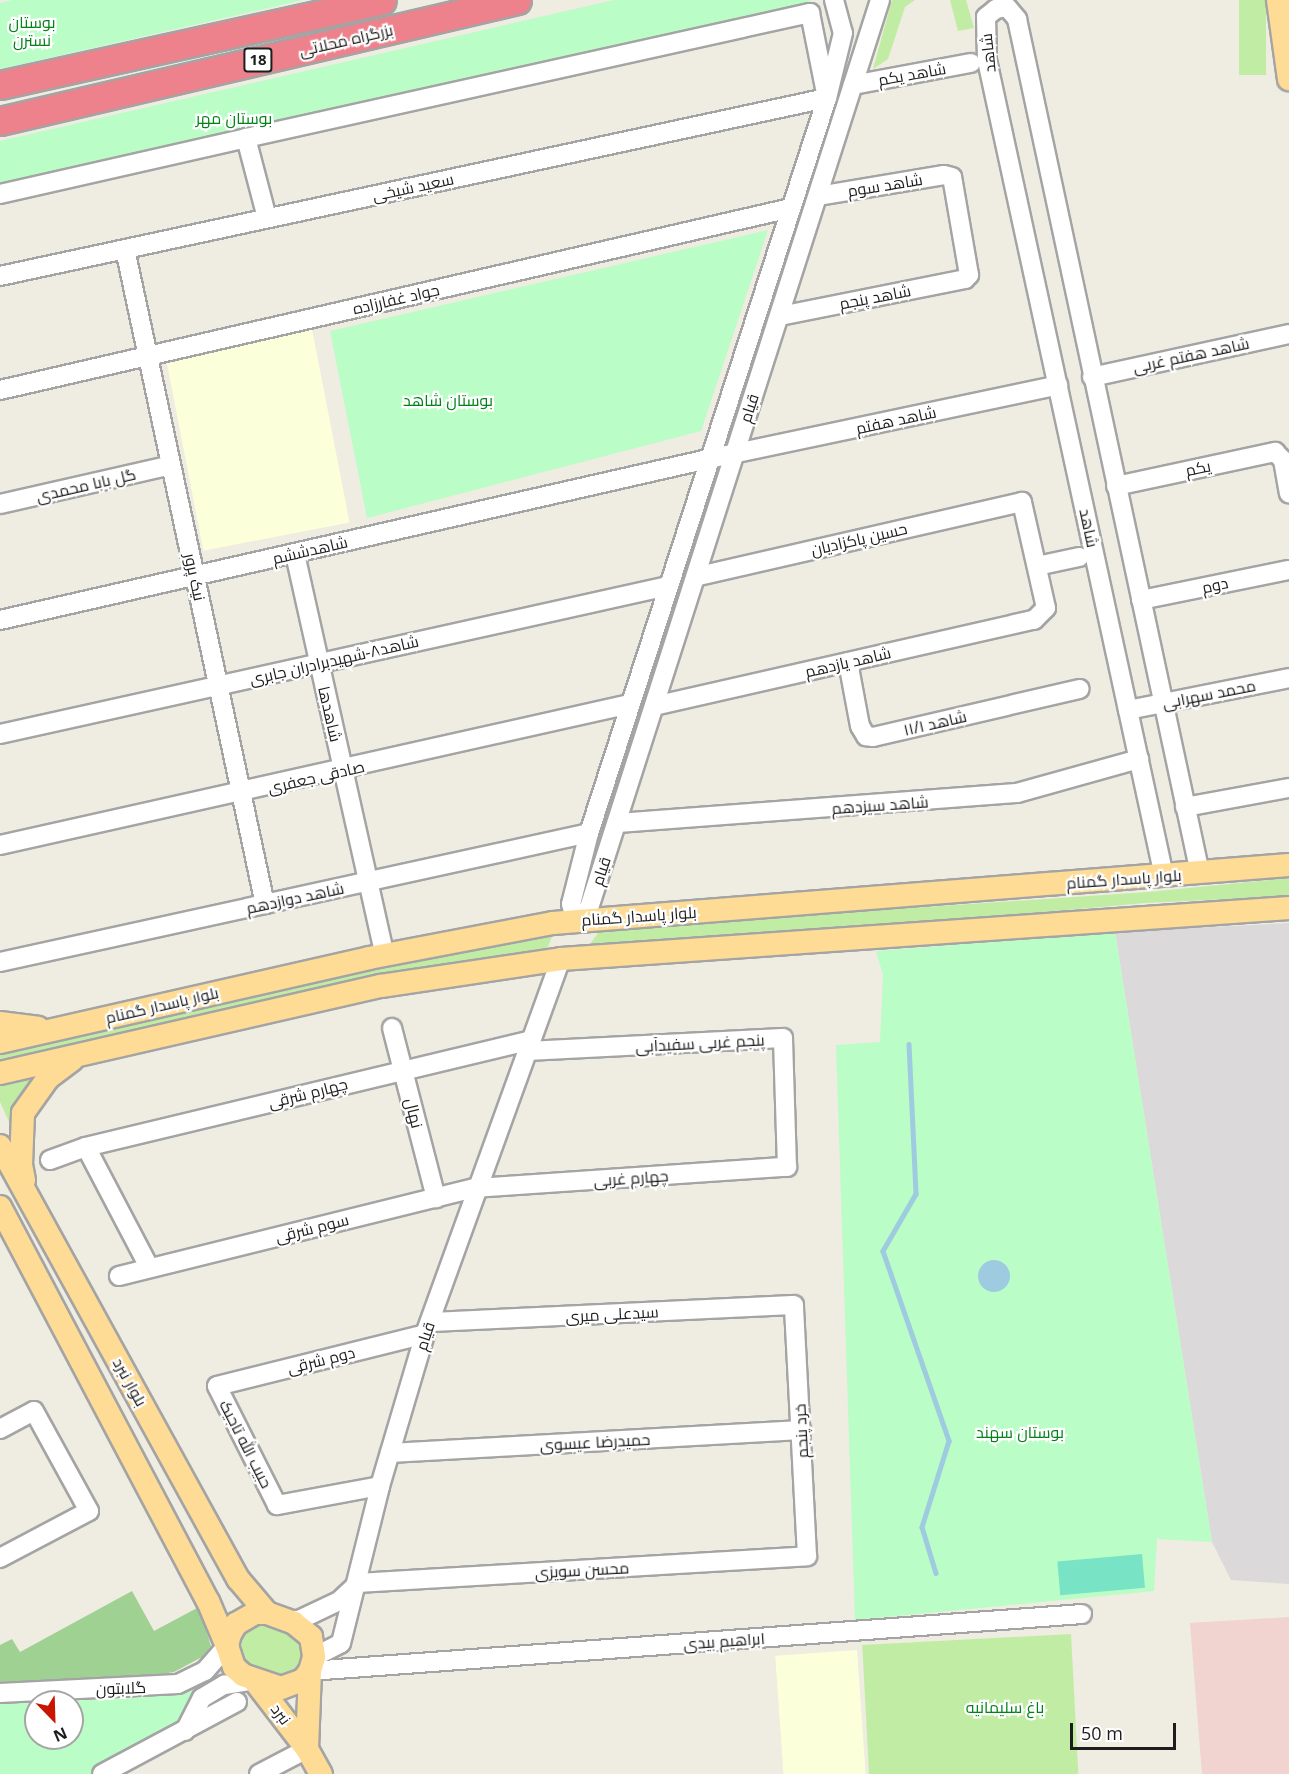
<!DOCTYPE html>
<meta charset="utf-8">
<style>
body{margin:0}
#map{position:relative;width:1289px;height:1774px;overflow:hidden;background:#efece1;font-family:"Open Sans",Cairo,sans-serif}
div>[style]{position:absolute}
.residential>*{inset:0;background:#dbd9d9}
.commercial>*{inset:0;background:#f1d3cf}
.education>*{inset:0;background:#fbffda;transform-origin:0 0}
.grass>*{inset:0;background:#c0eda3;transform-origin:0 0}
.forest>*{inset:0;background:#9fd193}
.park>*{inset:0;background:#bafdc6}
.pitch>*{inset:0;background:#79e4c5;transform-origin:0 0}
.water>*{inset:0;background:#9ecbe0}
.round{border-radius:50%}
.stream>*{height:4.5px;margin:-2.25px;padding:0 2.25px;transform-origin:2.25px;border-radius:2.25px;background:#9ecbe0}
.roads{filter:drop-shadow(2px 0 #a4a4a4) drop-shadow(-2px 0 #a4a4a4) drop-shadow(0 2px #a4a4a4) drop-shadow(0 -2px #a4a4a4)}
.minor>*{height:18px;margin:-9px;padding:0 9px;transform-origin:9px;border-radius:9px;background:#fff}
.major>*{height:22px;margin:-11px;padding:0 11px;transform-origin:11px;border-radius:11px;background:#ffdc96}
.highway>*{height:27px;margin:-13.5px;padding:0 13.5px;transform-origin:13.5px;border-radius:13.5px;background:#ed828c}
span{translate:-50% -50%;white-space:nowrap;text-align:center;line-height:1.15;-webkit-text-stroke:4.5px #fff;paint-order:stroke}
.shield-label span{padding:2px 4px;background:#fff;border:2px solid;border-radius:4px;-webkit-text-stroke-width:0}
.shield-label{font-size:15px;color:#1d1d1d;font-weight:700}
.park-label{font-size:16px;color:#03821a}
.street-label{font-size:16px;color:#1d1d1d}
.north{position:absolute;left:24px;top:1690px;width:60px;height:60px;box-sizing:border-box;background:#fff;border:2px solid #a5a5a5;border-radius:50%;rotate:157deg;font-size:16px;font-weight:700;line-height:24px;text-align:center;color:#1d1d1d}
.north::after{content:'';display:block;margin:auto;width:21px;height:27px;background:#c91400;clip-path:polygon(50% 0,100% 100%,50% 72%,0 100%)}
.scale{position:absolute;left:1070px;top:1723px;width:106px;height:27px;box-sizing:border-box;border:3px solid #1d1d1d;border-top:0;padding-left:8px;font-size:18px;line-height:21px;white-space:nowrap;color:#1d1d1d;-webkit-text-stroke:4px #fff;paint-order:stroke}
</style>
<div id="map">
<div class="residential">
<i style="clip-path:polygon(1289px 923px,1289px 1584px,1231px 1580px,1212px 1542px,1115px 932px)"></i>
</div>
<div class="commercial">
<i style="clip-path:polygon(1289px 1617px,1289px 1774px,1202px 1774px,1190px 1623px)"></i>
</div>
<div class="education">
<i style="left:312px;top:329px;width:197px;height:149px;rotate:79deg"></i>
<i style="left:857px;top:1650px;width:124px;height:82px;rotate:86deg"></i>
</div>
<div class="grass">
<i style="clip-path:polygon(892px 0,915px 0,905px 7px,888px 59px,873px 69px)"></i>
<i style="clip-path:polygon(950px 0,966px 0,974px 28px,958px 31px)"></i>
<i style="left:1239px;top:0;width:27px;height:75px"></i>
<i style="clip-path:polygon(1289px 878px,1289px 896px,1145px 903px,800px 934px,590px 944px,601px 929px,1148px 892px)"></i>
<i style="clip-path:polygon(555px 930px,546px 951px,0 1059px,0 1050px,58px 1034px)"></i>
<i style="clip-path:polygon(42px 1073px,15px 1135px,0 1102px,0 1083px)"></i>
<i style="clip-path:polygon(263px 1623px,287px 1630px,301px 1647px,300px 1666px,291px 1673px,279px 1676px,253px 1668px,244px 1659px,240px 1639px,245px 1631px)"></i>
<i style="left:1071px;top:1634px;width:140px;height:209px;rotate:87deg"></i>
</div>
<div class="forest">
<i style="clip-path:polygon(132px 1591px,154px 1631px,199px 1607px,211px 1646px,202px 1657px,174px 1672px,148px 1676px,0 1682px,0 1645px,12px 1639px,20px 1652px)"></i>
</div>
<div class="park">
<i style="clip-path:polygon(12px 0,303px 0,0 69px,0 3px)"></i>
<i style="clip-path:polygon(614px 0,810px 0,821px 19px,0 203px,0 141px)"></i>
<i style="clip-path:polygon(768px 230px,701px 431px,367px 518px,330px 331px)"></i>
<i style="clip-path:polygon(1115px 932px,1212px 1542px,1157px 1539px,1154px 1591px,855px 1620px,836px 1045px,880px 1042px,883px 975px,876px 951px)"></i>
<i style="clip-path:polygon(199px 1688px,183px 1714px,181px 1726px,91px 1774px,0 1774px,0 1704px,36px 1702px,36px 1738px,72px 1738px,72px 1702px,38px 1702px,131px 1698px)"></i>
</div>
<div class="pitch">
<i style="left:1142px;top:1554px;width:34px;height:85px;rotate:85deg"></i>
</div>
<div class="water">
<i class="round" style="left:978px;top:1260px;width:32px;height:32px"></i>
</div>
<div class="stream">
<i style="left:909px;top:1044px;width:150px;rotate:87.3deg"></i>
<i style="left:916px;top:1194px;width:66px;rotate:120.1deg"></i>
<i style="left:883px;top:1251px;width:201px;rotate:70.8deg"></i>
<i style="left:949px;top:1441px;width:90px;rotate:107.4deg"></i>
<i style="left:922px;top:1527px;width:48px;rotate:73.1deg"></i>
</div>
<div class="roads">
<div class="minor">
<i style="left:834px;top:0;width:34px;rotate:75deg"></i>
<i style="left:843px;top:33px;width:67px;rotate:103.8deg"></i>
<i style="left:827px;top:98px;width:773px;rotate:107.94deg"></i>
<i style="left:589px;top:833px;width:73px;rotate:104.2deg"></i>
<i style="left:571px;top:904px;width:18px;rotate:74deg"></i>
<i style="left:576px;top:921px;width:18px;rotate:-45deg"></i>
<i style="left:589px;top:908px;width:953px;rotate:-72.23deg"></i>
<i style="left:853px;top:85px;width:120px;rotate:-10.6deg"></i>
<i style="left:0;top:194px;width:252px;rotate:-12.8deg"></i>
<i style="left:267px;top:218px;width:83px;rotate:-104.7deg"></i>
<i style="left:246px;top:138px;width:578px;rotate:-12.5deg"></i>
<i style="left:810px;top:13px;width:82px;rotate:78.7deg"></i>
<i style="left:125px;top:249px;width:670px;rotate:77.94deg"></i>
<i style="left:0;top:276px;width:846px;rotate:-12.15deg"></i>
<i style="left:780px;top:316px;width:189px;rotate:-11.3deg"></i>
<i style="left:965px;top:279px;width:6px;rotate:-45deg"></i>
<i style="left:969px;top:275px;width:99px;rotate:-99.8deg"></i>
<i style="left:952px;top:177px;width:8px;rotate:-166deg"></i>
<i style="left:944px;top:175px;width:127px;rotate:170.5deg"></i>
<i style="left:1092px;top:377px;width:202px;rotate:-12.3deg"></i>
<i style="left:0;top:390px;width:812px;rotate:-12.96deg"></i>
<i style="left:1116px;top:486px;width:163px;rotate:-12.1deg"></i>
<i style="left:1275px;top:452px;width:11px;rotate:45deg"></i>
<i style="left:1283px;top:460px;width:34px;rotate:80deg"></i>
<i style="left:0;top:504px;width:175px;rotate:-12.8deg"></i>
<i style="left:295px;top:554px;width:400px;rotate:77.4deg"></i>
<i style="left:1037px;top:566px;width:43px;rotate:-12.1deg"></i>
<i style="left:1141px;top:600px;width:151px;rotate:-11.5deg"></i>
<i style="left:0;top:620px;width:726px;rotate:-12.81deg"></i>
<i style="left:708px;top:459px;width:358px;rotate:-11.9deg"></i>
<i style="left:848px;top:662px;width:65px;rotate:79.4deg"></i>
<i style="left:860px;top:726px;width:12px;rotate:59deg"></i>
<i style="left:866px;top:736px;width:7px;rotate:8deg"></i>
<i style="left:873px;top:737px;width:212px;rotate:-13.1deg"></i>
<i style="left:654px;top:706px;width:390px;rotate:-12.8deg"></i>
<i style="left:1034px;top:620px;width:17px;rotate:-45deg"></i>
<i style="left:1046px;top:608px;width:109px;rotate:-102.8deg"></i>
<i style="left:1022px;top:502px;width:335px;rotate:167.1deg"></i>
<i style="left:1128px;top:710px;width:164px;rotate:-11.2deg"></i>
<i style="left:0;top:734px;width:684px;rotate:-12.49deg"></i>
<i style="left:1185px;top:807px;width:106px;rotate:-10.4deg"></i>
<i style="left:617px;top:823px;width:401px;rotate:-4.3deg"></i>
<i style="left:1017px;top:793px;width:127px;rotate:-15.6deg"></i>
<i style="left:0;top:845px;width:646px;rotate:-12.62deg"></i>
<i style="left:1164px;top:876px;width:835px;rotate:-102.24deg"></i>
<i style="left:987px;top:60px;width:43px;rotate:-91.3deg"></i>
<i style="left:986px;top:17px;width:13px;rotate:-39deg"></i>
<i style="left:996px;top:9px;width:11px;rotate:-10deg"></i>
<i style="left:1007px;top:7px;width:16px;rotate:50deg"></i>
<i style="left:1017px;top:19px;width:873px;rotate:77.91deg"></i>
<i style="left:0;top:962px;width:603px;rotate:-12.35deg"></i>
<i style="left:392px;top:1028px;width:176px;rotate:75.5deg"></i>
<i style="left:86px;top:1147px;width:136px;rotate:62.3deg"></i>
<i style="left:50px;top:1160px;width:38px;rotate:-20deg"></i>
<i style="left:86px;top:1147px;width:457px;rotate:-13.5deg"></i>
<i style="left:119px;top:1276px;width:367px;rotate:-13.9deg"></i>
<i style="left:475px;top:1188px;width:313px;rotate:-3.9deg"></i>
<i style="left:787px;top:1167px;width:129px;rotate:-91.8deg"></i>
<i style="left:783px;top:1038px;width:257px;rotate:177.1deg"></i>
<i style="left:0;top:1429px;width:38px;rotate:-28deg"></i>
<i style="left:34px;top:1411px;width:114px;rotate:61.2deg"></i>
<i style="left:89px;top:1511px;width:101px;rotate:152.2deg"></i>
<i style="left:390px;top:1453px;width:412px;rotate:-3.2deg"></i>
<i style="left:380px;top:1486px;width:105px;rotate:169.5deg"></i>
<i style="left:277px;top:1505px;width:133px;rotate:-116.8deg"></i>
<i style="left:217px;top:1386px;width:214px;rotate:-14deg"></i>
<i style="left:358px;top:1583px;width:450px;rotate:-3.4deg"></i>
<i style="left:807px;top:1556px;width:251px;rotate:-93deg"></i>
<i style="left:794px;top:1305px;width:364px;rotate:177.3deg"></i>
<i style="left:287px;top:1620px;width:12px"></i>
<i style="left:299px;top:1620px;width:44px;rotate:-25.4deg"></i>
<i style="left:339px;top:1601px;width:23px;rotate:-43deg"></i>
<i style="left:314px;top:1657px;width:30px;rotate:-27deg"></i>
<i style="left:341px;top:1643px;width:162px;rotate:-76deg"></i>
<i style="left:380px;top:1486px;width:159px;rotate:-73.5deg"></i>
<i style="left:425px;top:1334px;width:399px;rotate:-70.1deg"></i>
<i style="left:310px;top:1671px;width:774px;rotate:-4.22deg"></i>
<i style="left:0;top:1693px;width:178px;rotate:-2.9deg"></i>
<i style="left:178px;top:1684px;width:30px;rotate:-26deg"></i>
<i style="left:205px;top:1671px;width:33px;rotate:-49deg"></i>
<i style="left:185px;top:1731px;width:37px;rotate:-63deg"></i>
<i style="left:202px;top:1698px;width:26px;rotate:-31deg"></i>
<i style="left:224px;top:1685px;width:30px;rotate:-9deg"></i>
<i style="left:102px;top:1774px;width:153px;rotate:-28.1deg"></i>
<i style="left:259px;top:1774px;width:54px;rotate:-27.5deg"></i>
</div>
<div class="major">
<i style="left:1278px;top:0;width:80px;rotate:82.1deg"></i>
<i style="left:0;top:1023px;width:38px;rotate:7deg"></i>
<i style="left:0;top:1042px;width:378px;rotate:-12.8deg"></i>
<i style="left:369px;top:958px;width:187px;rotate:-10.8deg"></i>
<i style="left:553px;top:923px;width:738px;rotate:-4.51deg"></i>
<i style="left:0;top:1073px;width:391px;rotate:-12.9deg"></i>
<i style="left:381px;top:986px;width:182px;rotate:-8.5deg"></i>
<i style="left:561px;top:959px;width:730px;rotate:-4.01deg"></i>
<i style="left:0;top:1146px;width:495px;rotate:61.2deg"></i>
<i style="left:239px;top:1580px;width:43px;rotate:49.7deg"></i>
<i style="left:24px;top:1180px;width:15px;rotate:-101deg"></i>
<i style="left:21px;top:1165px;width:52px;rotate:-87.8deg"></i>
<i style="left:23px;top:1113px;width:43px;rotate:-54.5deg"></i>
<i style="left:48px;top:1078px;width:30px;rotate:-37deg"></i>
<i style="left:0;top:1207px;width:446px;rotate:62.2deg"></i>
<i style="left:208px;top:1601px;width:49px;rotate:67.1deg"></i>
<i style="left:255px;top:1613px;width:12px"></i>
<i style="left:267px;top:1613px;width:29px;rotate:20deg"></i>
<i style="left:294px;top:1623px;width:22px;rotate:39deg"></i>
<i style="left:311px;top:1637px;width:20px;rotate:81deg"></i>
<i style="left:314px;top:1657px;width:15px;rotate:106deg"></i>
<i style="left:310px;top:1671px;width:11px;rotate:128deg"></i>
<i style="left:303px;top:1680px;width:23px;rotate:160deg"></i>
<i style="left:281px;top:1688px;width:40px;rotate:-161.1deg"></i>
<i style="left:243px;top:1675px;width:12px;rotate:-138deg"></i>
<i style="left:234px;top:1667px;width:22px;rotate:-108deg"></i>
<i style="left:227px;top:1646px;width:12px;rotate:-76deg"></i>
<i style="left:230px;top:1634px;width:12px;rotate:-59deg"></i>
<i style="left:236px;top:1624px;width:22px;rotate:-30deg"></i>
<i style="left:254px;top:1680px;width:87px;rotate:52.5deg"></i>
<i style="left:307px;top:1749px;width:78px;rotate:-87.8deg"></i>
<i style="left:307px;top:1749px;width:29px;rotate:61deg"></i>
</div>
<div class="highway">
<i style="left:0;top:85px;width:391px;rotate:-12.5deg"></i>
<i style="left:0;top:121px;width:531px;rotate:-13.17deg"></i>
</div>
</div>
<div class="shield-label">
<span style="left:258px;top:60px">18</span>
</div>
<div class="park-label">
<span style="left:32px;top:31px">بوستان<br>نسترن</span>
<span style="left:234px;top:118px">بوستان مهر</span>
<span style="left:448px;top:400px">بوستان شاهد</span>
<span style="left:1020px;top:1432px">بوستان سهند</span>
<span style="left:1005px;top:1707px">باغ سلیمانیه</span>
</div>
<div class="street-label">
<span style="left:346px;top:40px;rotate:-13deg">بزرگراه محلاتی</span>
<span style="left:988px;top:53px;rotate:-96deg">شاهد</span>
<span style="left:912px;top:74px;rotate:-10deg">شاهد یکم</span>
<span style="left:885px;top:185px;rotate:-9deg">شاهد سوم</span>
<span style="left:413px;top:187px;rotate:-12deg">سعید شیخی</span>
<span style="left:875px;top:297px;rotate:-11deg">شاهد پنجم</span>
<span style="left:396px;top:299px;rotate:-13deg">جواد غفارزاده</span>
<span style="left:1191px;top:355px;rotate:-12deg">شاهد هفتم غربی</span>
<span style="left:749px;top:408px;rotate:-72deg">قیام</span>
<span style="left:896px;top:420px;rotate:-12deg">شاهد هفتم</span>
<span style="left:1198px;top:468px;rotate:-12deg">یکم</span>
<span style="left:86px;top:485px;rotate:-13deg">گل بابا محمدی</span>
<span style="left:1089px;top:528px;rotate:78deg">شاهد</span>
<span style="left:859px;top:539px;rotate:-13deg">حسین پاکزادیان</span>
<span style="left:310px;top:550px;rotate:-13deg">شاهدششم</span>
<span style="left:195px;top:577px;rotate:78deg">نیک پرور</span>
<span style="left:1215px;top:585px;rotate:-12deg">دوم</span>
<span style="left:334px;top:660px;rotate:-13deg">شاهد۸-شهیدبرادران جابری</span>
<span style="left:848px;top:662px;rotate:-13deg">شاهد یازدهم</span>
<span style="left:1209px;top:694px;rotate:-11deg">محمد سهرابی</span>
<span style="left:330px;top:714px;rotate:77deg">شاهدها</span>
<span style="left:935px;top:723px;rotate:-13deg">شاهد ۱۱/۱</span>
<span style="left:316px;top:777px;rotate:-13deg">صادقی جعفری</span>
<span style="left:880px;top:805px;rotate:-4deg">شاهد سیزدهم</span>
<span style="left:601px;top:871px;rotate:-72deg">قیام</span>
<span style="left:1124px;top:879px;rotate:-4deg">بلوار پاسدار گمنام</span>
<span style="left:295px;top:898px;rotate:-12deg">شاهد دوازدهم</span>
<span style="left:639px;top:916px;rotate:-4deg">بلوار پاسدار گمنام</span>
<span style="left:162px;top:1005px;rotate:-13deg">بلوار پاسدار گمنام</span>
<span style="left:700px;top:1043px;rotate:-3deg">پنجم غربی سفیدآبی</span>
<span style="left:308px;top:1093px;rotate:-14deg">چهارم شرقی</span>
<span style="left:414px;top:1113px;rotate:76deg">نهال</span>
<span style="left:631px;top:1178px;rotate:-4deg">چهارم غربی</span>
<span style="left:312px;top:1228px;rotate:-14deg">سوم شرقی</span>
<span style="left:612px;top:1314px;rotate:-3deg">سیدعلی میری</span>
<span style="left:425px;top:1336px;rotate:-72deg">قیام</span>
<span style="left:321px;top:1360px;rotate:-14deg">دوم شرقی</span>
<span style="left:130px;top:1382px;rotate:61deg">بلوار نبرد</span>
<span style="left:801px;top:1431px;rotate:-93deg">خرد پنجم</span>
<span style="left:595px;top:1442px;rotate:-3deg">حمیدرضا عیسوی</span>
<span style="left:246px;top:1444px;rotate:63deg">حبیب الله تاجیک</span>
<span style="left:582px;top:1570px;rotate:-3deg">محسن سویزی</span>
<span style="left:724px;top:1641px;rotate:-4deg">ابراهیم بیدی</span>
<span style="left:121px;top:1688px;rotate:-2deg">گلابتون</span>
<span style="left:281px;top:1714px;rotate:53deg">نبرد</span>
</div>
<div class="north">N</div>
<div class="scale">50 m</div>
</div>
